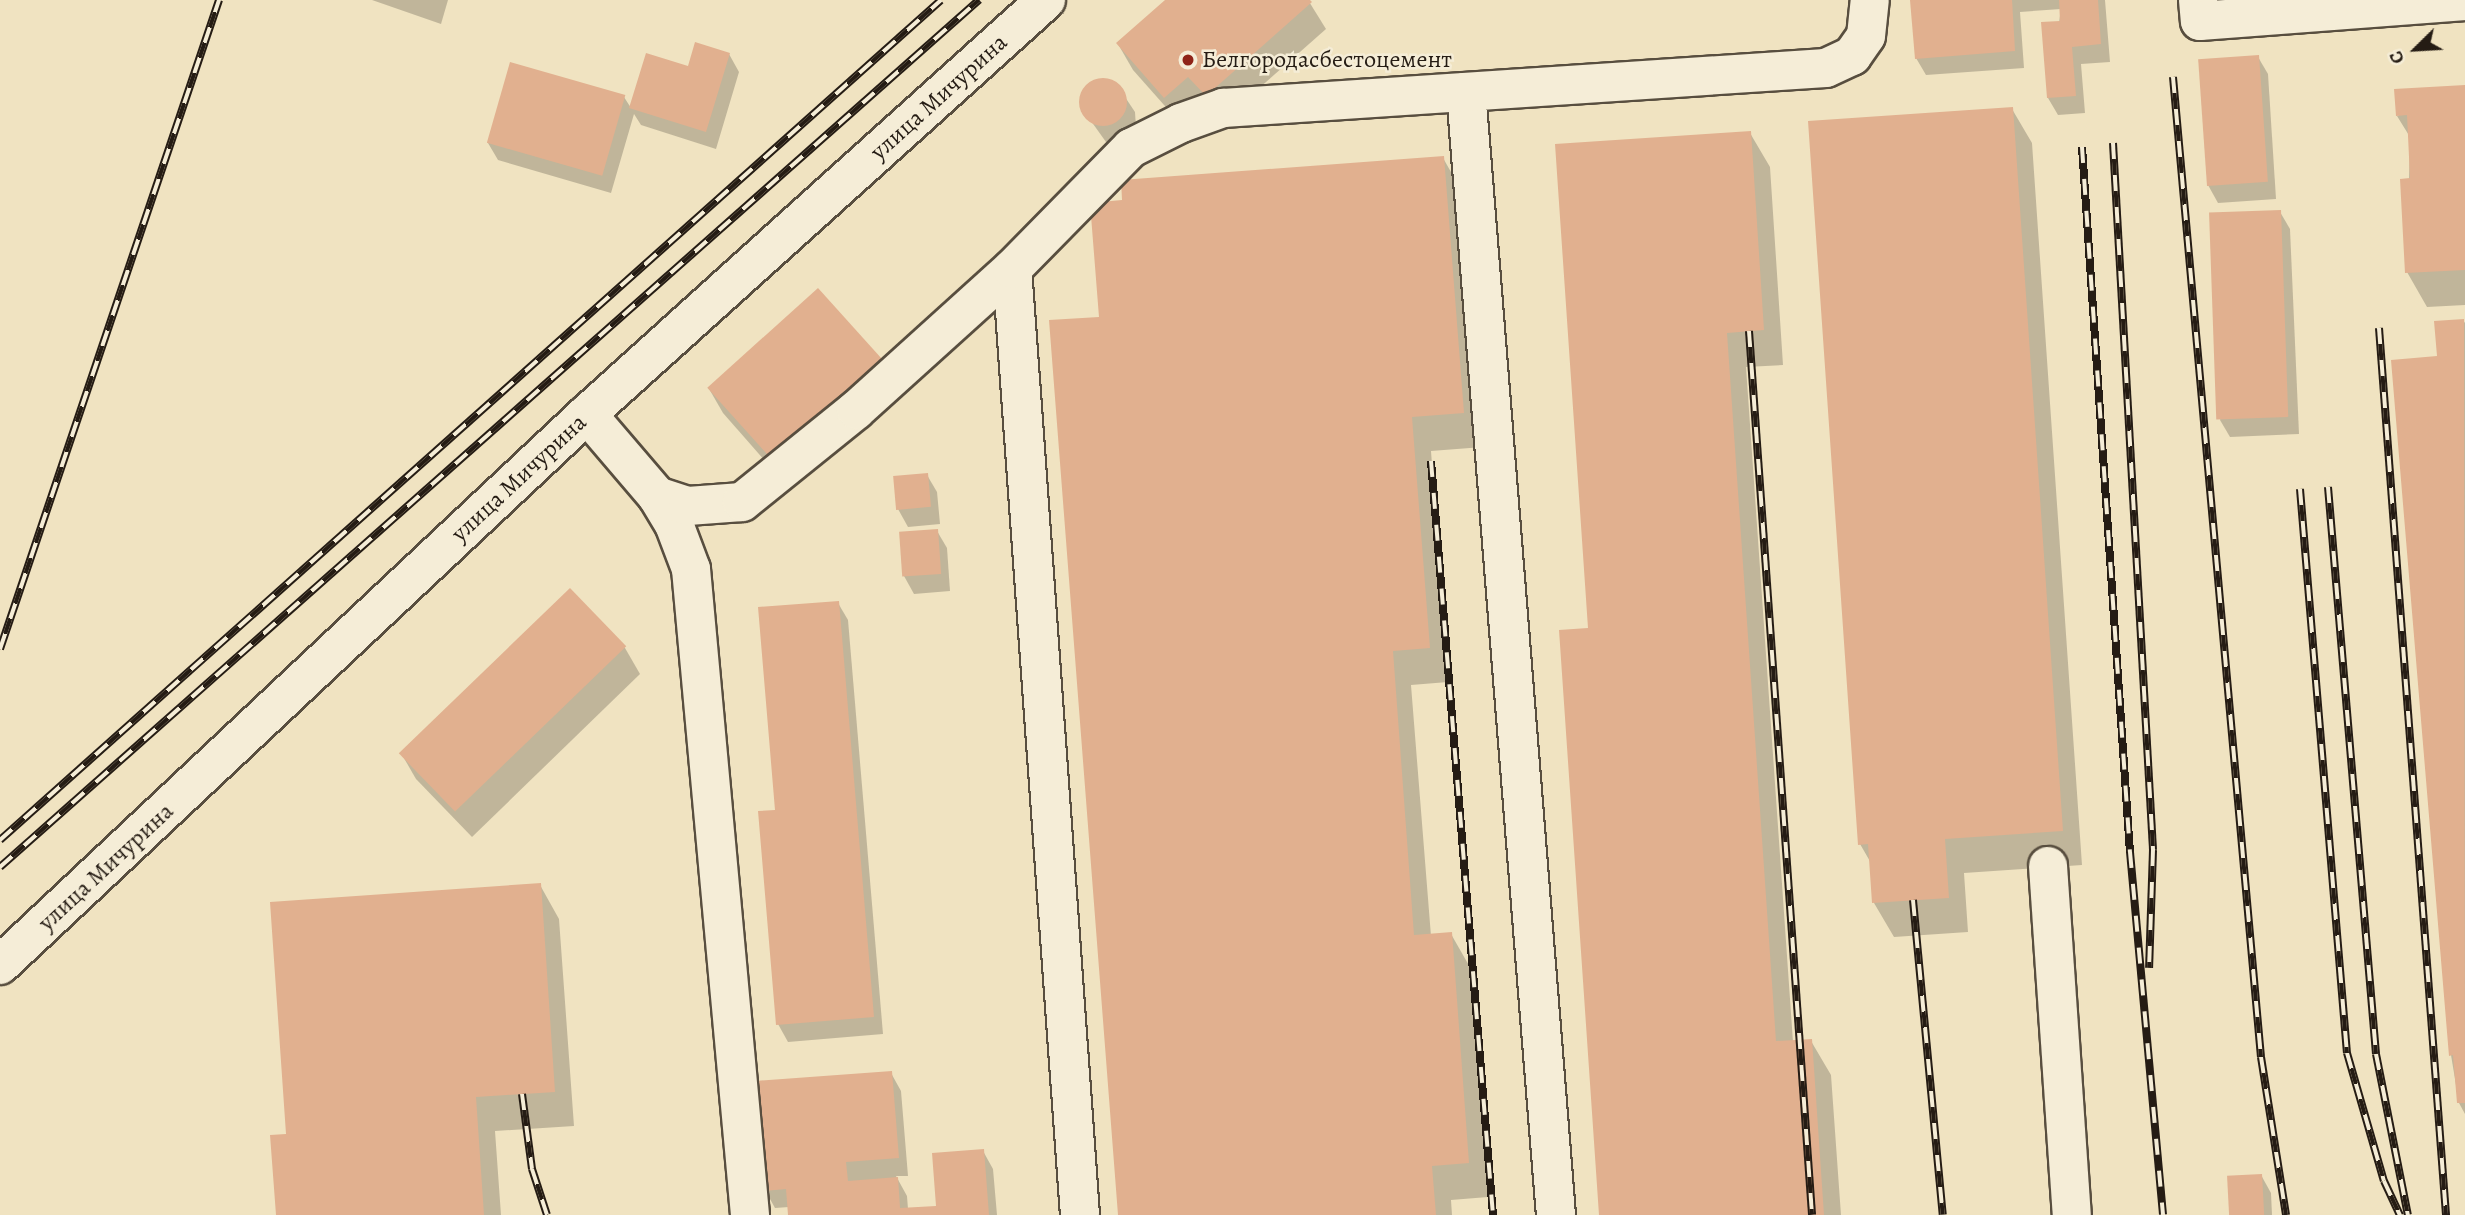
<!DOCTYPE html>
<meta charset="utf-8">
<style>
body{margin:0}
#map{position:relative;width:2465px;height:1215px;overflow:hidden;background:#f0e3c1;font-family:Alegreya,serif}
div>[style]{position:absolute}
.shadow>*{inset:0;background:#0003}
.building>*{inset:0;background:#e1b08f;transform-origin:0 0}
.round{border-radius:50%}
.roads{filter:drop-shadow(2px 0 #584e3f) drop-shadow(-2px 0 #584e3f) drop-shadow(0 2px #584e3f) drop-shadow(0 -2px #584e3f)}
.minor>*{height:38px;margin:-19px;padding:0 19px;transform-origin:19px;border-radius:19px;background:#f5edd7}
.rail>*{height:8px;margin-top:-4px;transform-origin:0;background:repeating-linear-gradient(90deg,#f5edd7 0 16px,#251c14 0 32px);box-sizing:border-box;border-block:2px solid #251c14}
.dots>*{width:19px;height:19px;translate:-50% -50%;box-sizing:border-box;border:4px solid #f5edd7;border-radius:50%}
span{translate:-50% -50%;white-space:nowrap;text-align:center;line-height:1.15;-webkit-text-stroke:5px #f5edd7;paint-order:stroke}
.poi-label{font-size:24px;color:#251c14}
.left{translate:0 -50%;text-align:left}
.street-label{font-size:24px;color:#251c14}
.north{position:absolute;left:2381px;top:14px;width:70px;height:70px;-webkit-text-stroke:5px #f5edd7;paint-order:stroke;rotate:246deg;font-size:19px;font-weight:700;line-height:28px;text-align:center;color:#251c14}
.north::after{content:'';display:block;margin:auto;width:24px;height:32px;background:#251c14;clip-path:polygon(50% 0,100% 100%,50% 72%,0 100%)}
</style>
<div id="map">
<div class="shadow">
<i style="clip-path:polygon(372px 0,448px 0,441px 24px)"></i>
<i style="clip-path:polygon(1167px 0,1308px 0,1326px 29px,1222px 121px,1180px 123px,1133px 70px,1118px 44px)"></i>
<i style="clip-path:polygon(1912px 0,2105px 0,2110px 62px,2081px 64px,2085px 113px,2058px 115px,2048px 98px,2061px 9px,2020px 12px,2024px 68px,1926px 75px,1916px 58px)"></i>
<i style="clip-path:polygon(729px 54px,739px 72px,716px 149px,641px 125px,634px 114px,611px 193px,498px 160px,488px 143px,624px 97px,631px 108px,689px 68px)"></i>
<i style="clip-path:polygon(2258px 57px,2268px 74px,2276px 199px,2218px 203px,2208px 185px)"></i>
<i style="clip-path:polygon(1101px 79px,1115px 82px,1135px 112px,1136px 127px,1128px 139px,1106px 142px,1081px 107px,1083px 92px)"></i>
<i style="clip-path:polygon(2465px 87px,2465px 305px,2427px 307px,2407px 272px,2410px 137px,2397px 116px)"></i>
<i style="clip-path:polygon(2012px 109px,2032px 143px,2082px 865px,1964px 873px,1968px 932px,1894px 937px,1874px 903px,1871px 863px,1860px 844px)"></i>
<i style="clip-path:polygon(1750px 133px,1770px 167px,1783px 365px,1746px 367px,1793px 1042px,1811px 1041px,1831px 1075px,1841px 1215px,1601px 1215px,1590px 630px)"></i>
<i style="clip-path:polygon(1443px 158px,1463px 193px,1483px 447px,1431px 451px,1448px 682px,1411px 685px,1431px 936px,1451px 934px,1471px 969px,1488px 1197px,1451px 1200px,1452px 1215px,1119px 1215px,1100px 318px)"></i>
<i style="clip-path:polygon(2280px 212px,2290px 229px,2299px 434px,2230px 437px,2220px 420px)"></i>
<i style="clip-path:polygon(2463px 320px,2465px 323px,2465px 1114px,2459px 1103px,2451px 1055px,2439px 358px)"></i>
<i style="clip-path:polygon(882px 364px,788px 487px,723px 413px,708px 387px)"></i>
<i style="clip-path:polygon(927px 475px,937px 492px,940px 524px,908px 527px,898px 509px)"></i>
<i style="clip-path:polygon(937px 531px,947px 548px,950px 591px,914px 594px,904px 576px)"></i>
<i style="clip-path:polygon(570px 591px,625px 648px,640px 674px,472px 837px,416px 779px,401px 753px)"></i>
<i style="clip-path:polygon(838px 603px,848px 620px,883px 1034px,788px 1042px,778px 1024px,777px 812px)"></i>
<i style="clip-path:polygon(540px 885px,559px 919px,574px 1126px,495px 1131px,501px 1215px,278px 1215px,288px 1135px)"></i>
<i style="clip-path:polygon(891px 1073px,901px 1091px,908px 1176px,896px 1176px,907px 1196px,908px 1209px,937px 1207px,983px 1151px,993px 1169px,997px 1215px,790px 1215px,789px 1207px,775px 1208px,765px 1190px)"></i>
<i style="clip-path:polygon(2261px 1175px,2271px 1193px,2272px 1215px,2231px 1215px)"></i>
</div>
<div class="building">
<i style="clip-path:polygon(1165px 0,1310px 0,1312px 2px,1206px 96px,1188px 77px,1164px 98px,1116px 43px)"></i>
<i style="clip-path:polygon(1910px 0,2012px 0,2015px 51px,1915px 59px)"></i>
<i style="clip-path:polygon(2059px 0,2098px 0,2101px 44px,2072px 47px,2076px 96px,2047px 98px,2041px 22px,2060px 21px)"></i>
<i style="clip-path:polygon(695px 42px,730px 53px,706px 132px,629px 108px,646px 53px,688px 66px)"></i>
<i style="left:2259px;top:55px;width:127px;height:61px;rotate:86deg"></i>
<i style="left:510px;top:62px;width:120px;height:84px;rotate:16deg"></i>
<i class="round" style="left:1079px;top:78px;width:48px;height:48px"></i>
<i style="clip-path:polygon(2465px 85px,2465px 270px,2405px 273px,2400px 179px,2410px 178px,2407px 115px,2396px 116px,2394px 89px)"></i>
<i style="clip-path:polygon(2013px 107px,2063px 831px,1945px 839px,1949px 898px,1872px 903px,1868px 844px,1858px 845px,1808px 121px)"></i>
<i style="clip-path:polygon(1751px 131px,1764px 330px,1727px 333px,1776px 1041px,1812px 1039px,1824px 1215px,1599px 1215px,1559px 630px,1588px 628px,1555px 144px)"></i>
<i style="clip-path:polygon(1444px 156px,1464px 413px,1412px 417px,1430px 648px,1393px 651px,1414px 935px,1452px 932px,1469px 1163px,1432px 1166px,1436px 1215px,1118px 1215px,1049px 320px,1099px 317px,1090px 203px,1122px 200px,1121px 180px)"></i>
<i style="left:2281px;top:210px;width:207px;height:72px;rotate:88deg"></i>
<i style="left:818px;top:288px;width:99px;height:149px;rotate:48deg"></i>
<i style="clip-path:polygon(2464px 319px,2465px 1103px,2457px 1103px,2453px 1055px,2449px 1056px,2391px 360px,2437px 356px,2434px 321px)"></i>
<i style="left:928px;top:473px;width:34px;height:35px;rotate:85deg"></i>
<i style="left:938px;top:529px;width:45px;height:39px;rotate:86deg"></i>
<i style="left:570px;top:588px;width:81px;height:238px;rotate:46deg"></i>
<i style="clip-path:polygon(839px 601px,874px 1017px,776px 1025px,758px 811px,775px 810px,758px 607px)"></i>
<i style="clip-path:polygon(541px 883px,555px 1092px,476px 1097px,484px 1215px,276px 1215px,270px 1135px,286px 1134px,270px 902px)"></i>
<i style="clip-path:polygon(892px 1071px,899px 1158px,846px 1162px,848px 1181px,898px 1177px,900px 1208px,936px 1206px,932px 1153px,984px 1149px,989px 1215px,788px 1215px,786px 1189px,764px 1191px,755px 1081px)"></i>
<i style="left:2262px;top:1174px;width:41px;height:35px;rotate:87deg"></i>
</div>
<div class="roads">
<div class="minor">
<i style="left:2198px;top:0;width:21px;rotate:85deg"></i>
<i style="left:2200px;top:21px;width:266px;rotate:-4.3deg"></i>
<i style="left:1466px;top:92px;width:1127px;rotate:85.42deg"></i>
<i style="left:587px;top:414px;width:108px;rotate:49.5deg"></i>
<i style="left:657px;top:496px;width:33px;rotate:59deg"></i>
<i style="left:674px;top:524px;width:48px;rotate:69.3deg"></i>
<i style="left:691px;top:569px;width:649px;rotate:84.78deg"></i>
<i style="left:657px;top:496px;width:33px;rotate:18deg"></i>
<i style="left:688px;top:506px;width:54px;rotate:-4.2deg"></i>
<i style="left:742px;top:502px;width:146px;rotate:-38.9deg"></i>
<i style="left:856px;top:410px;width:210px;rotate:-42.1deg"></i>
<i style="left:2048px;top:866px;width:350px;rotate:86.1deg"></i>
<i style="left:0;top:965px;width:805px;rotate:-43.19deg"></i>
<i style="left:587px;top:414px;width:618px;rotate:-42.05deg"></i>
<i style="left:1080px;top:1215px;width:948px;rotate:-94.11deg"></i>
<i style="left:1012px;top:269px;width:170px;rotate:-45.5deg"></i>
<i style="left:1131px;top:148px;width:56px;rotate:-26.6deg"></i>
<i style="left:1181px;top:123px;width:45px;rotate:-19.7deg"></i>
<i style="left:1223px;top:108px;width:604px;rotate:-3.8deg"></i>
<i style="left:1826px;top:68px;width:29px;rotate:-25deg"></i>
<i style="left:1852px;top:56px;width:24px;rotate:-55deg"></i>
<i style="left:1866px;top:36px;width:36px;rotate:-84deg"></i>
</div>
</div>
<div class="rail">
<i style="left:2173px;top:77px;width:984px;rotate:84.87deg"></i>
<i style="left:2261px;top:1057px;width:160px;rotate:81deg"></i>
<i style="left:2113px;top:143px;width:708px;rotate:86.76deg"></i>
<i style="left:2153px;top:850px;width:118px;rotate:91.9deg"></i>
<i style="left:2082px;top:147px;width:707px;rotate:86.11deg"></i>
<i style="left:2130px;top:852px;width:364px;rotate:84.8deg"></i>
<i style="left:2379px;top:328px;width:890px;rotate:85.68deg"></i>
<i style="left:1749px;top:331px;width:886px;rotate:85.92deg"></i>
<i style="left:1431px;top:461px;width:757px;rotate:85.3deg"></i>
<i style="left:2328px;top:487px;width:569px;rotate:85.16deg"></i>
<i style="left:2376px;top:1054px;width:164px;rotate:78.8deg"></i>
<i style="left:2300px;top:489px;width:566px;rotate:85.24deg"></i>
<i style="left:2347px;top:1053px;width:133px;rotate:73.9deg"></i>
<i style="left:2384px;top:1181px;width:38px;rotate:65deg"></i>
<i style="left:0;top:649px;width:685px;rotate:-71.35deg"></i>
<i style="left:0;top:840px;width:1261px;rotate:-41.75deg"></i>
<i style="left:0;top:867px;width:1308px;rotate:-41.53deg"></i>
<i style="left:1913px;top:900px;width:316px;rotate:84.6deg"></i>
<i style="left:522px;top:1094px;width:76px;rotate:82.4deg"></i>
<i style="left:532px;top:1169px;width:48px;rotate:71.9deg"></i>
</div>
<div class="dots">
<i style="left:1188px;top:60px;background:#8f2418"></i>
</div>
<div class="poi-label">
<span class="left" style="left:1202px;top:60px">Белгородасбестоцемент</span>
</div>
<div class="street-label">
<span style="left:939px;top:97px;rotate:-42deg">улица Мичурина</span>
<span style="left:519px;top:478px;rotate:-43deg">улица Мичурина</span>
<span style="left:106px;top:867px;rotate:-43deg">улица Мичурина</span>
</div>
<div class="north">С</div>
</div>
